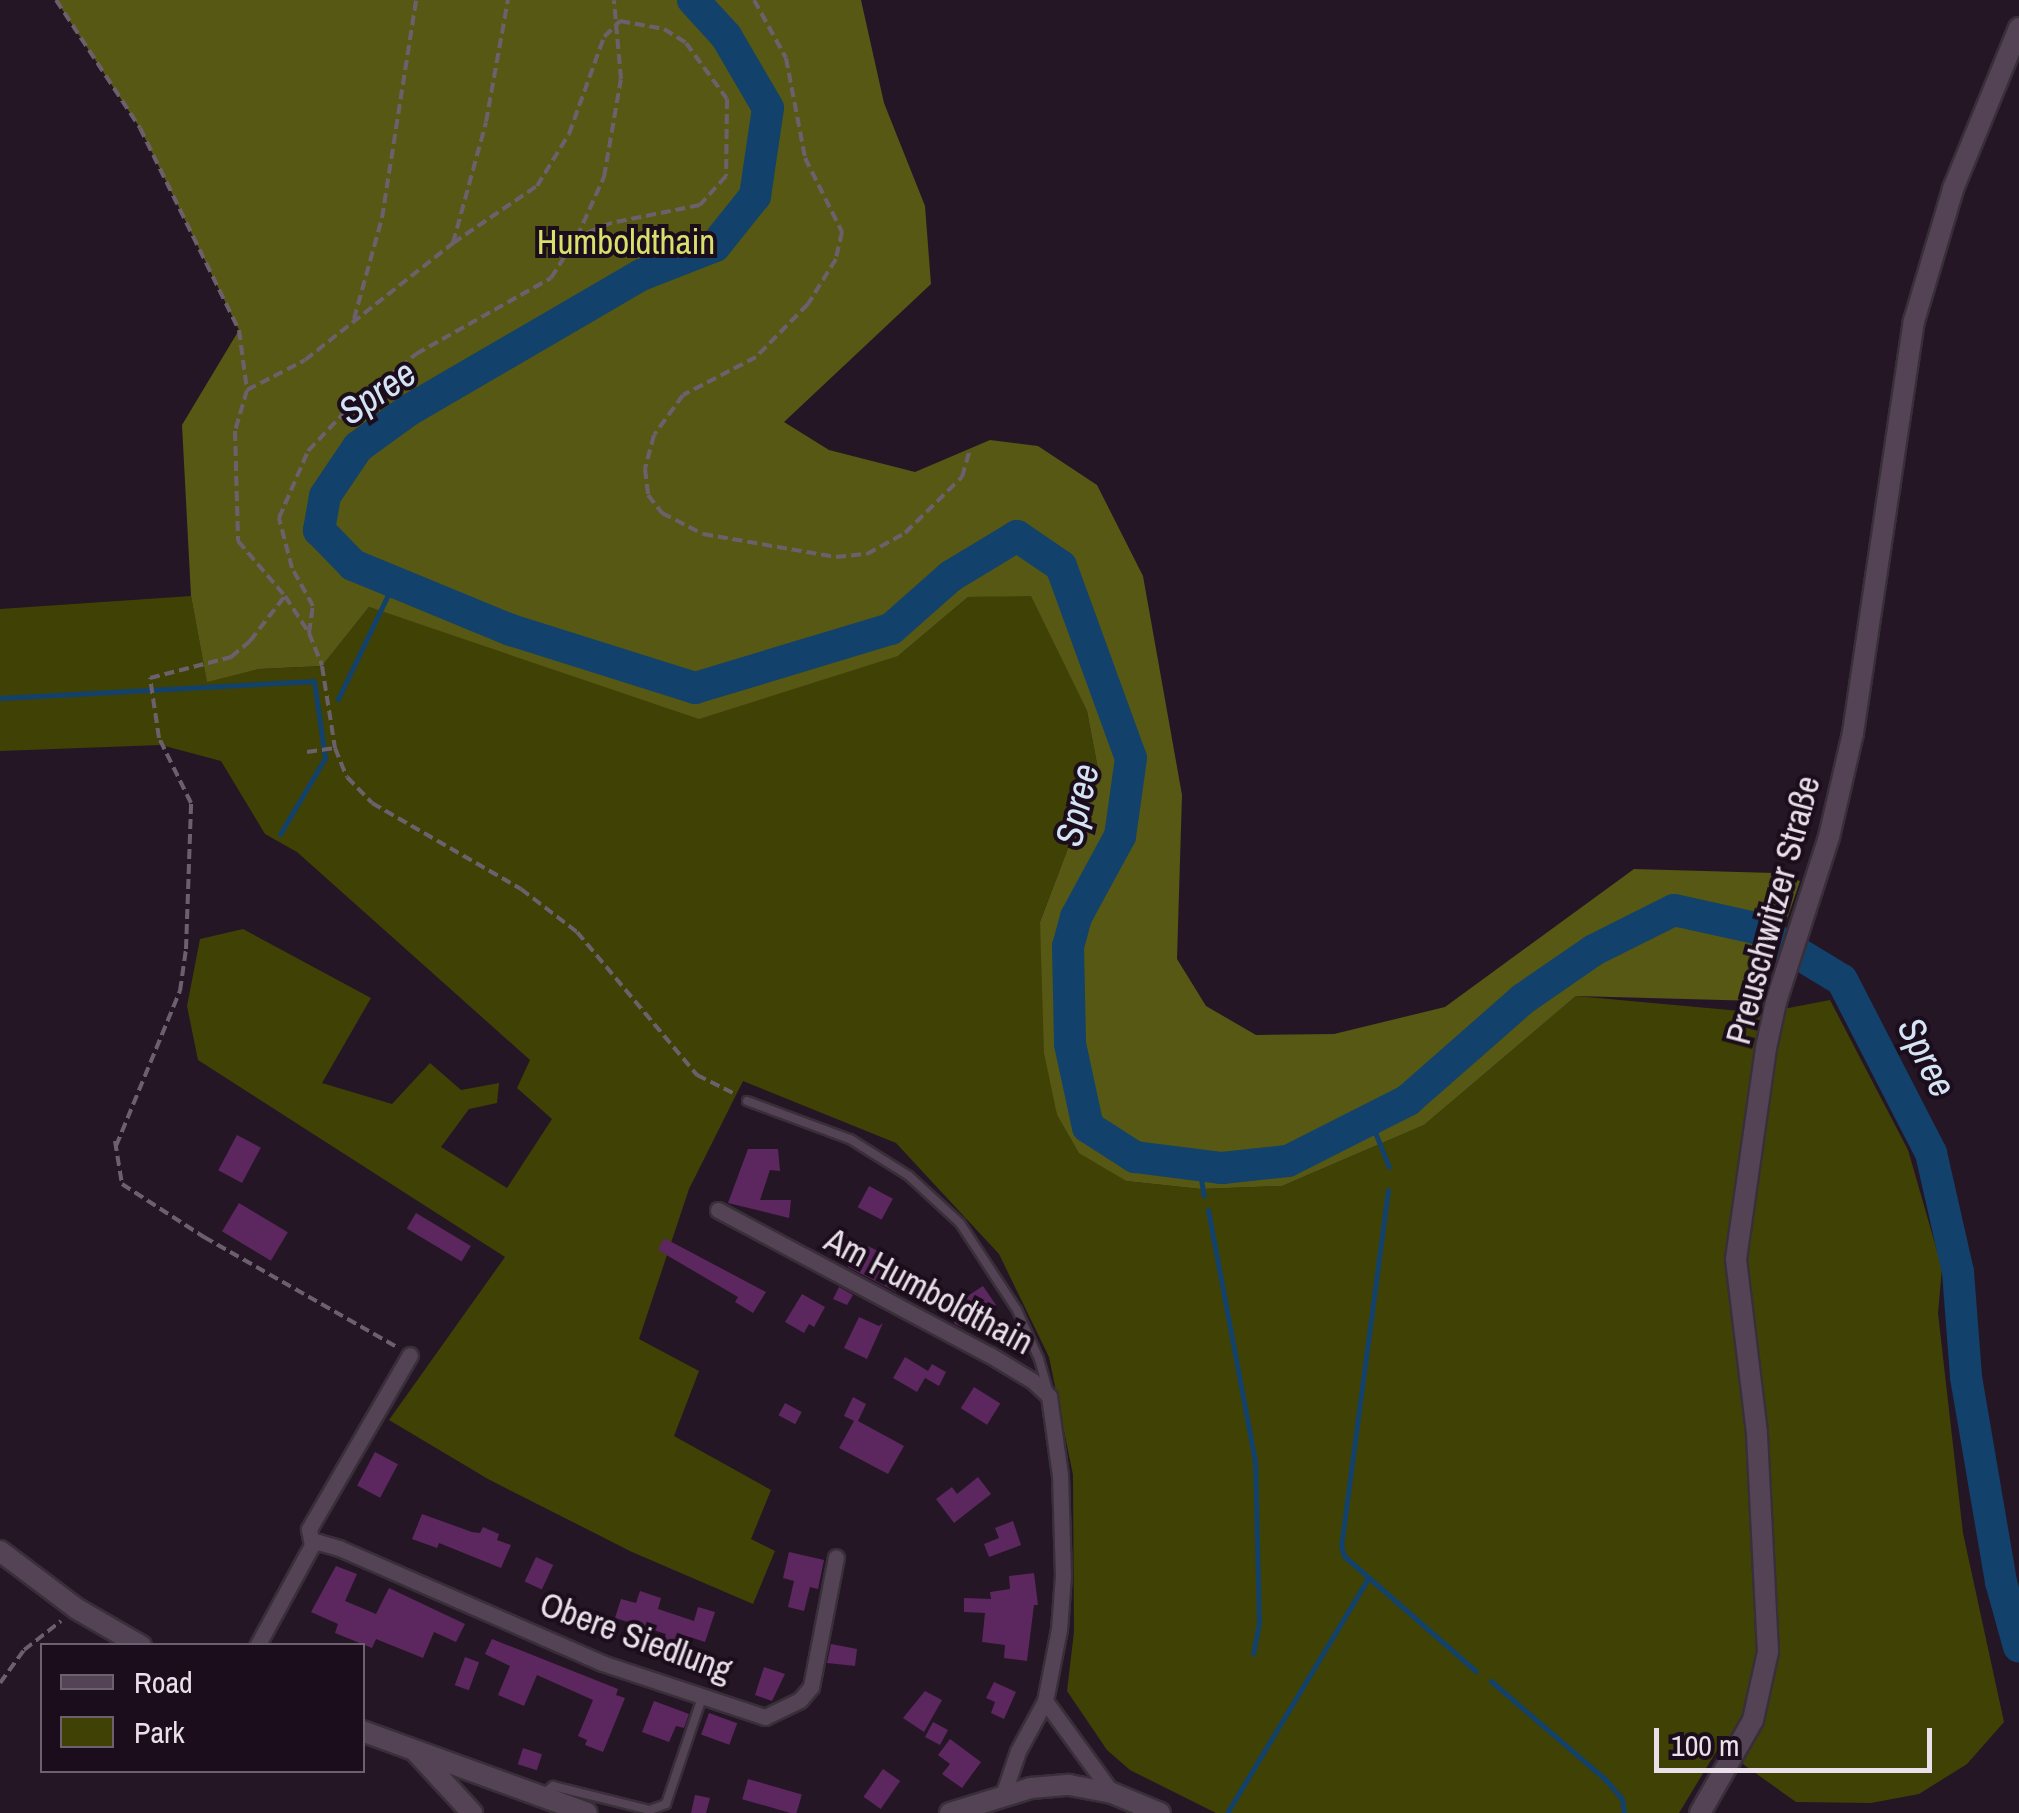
<!DOCTYPE html>
<meta charset="utf-8">
<style>
body{margin:0}
#map{position:relative;width:2019px;height:1813px;overflow:hidden;background:#241625;font-family:"Archivo Narrow",sans-serif}
div>[style]{position:absolute}
.green>*{inset:0;background:#404104}
.forest>*{inset:0;background:#565814}
.stream>*{height:5px;margin:-2.5px;padding:0 2.5px;transform-origin:2.5px;border-radius:2.5px;background:#12416b}
.river>*{height:32px;margin:-16px;padding:0 16px;transform-origin:16px;border-radius:16px;background:#12416b}
.building>*{inset:0;background:#5c275e;transform-origin:0 0}
.path>*{height:4px;margin-top:-2px;transform-origin:0;background:repeating-linear-gradient(90deg,#6c606d 0 10px,transparent 0 15px)}
.roads{filter:drop-shadow(2px 0 #392f39) drop-shadow(-2px 0 #392f39) drop-shadow(0 2px #392f39) drop-shadow(0 -2px #392f39)}
.service>*{height:8px;margin:-4px;padding:0 4px;transform-origin:4px;border-radius:4px;background:#544354}
.minor>*{height:15px;margin:-7.5px;padding:0 7.5px;transform-origin:7.5px;border-radius:7.5px;background:#544354}
.tertiary>*{height:20px;margin:-10px;padding:0 10px;transform-origin:10px;border-radius:10px;background:#544354}
span{translate:-50% -50%;white-space:nowrap;text-align:center;line-height:1.15;-webkit-text-stroke:8px #1b0d1b;paint-order:stroke}
.park-label{font-size:35px;color:#dbe06c}
.street-label{font-size:35px;color:#eae0ea}
.water-label{font-size:38px;color:#d4e4f4;font-style:italic}
.legend{position:absolute;left:40px;top:1643px;width:325px;height:130px;box-sizing:border-box;background:#1b0d1b;border:2px solid #6e616e;margin:0;padding:12px 18px;list-style:none;font-size:30px;color:#eae0ea}
.legend li{display:flex;align-items:center;gap:20px;height:50px}
.legend b{width:50px;border:2px solid #6e616e}
.scale{position:absolute;left:1654px;top:1728px;width:278px;height:45px;box-sizing:border-box;border:5px solid #eae0ea;border-top:0;padding-left:12px;font-size:30px;line-height:35px;white-space:nowrap;color:#eae0ea;-webkit-text-stroke:8px #1b0d1b;paint-order:stroke}
</style>
<div id="map">
<div class="green">
<i style="clip-path:polygon(1031px 595px,1087px 711px,1098px 769px,1040px 922px,1057px 1115px,1079px 1152px,1126px 1181px,1201px 1189px,1282px 1186px,1424px 1125px,1576px 996px,1762px 1013px,1830px 1000px,1908px 1150px,1942px 1268px,1938px 1313px,1963px 1533px,2004px 1722px,1967px 1764px,1919px 1794px,1871px 1803px,1796px 1802px,1719px 1747px,1679px 1813px,1216px 1813px,1130px 1770px,1107px 1750px,1067px 1691px,1074px 1632px,1073px 1475px,1049px 1357px,999px 1254px,896px 1143px,743px 1081px,689px 1189px,639px 1339px,699px 1371px,674px 1436px,771px 1490px,751px 1539px,775px 1551px,753px 1604px,632px 1552px,488px 1479px,389px 1420px,505px 1257px,198px 1060px,187px 1006px,200px 939px,243px 929px,371px 998px,322px 1083px,392px 1104px,430px 1063px,461px 1090px,499px 1083px,497px 1103px,469px 1109px,441px 1147px,507px 1188px,552px 1119px,517px 1088px,530px 1060px,297px 852px,265px 834px,221px 761px,161px 745px,0 751px,0 609px,191px 596px,207px 681px,259px 669px,322px 666px,369px 607px,520px 657px,898px 656px,968px 597px)"></i>
</div>
<div class="forest">
<i style="clip-path:polygon(56px 0,861px 0,884px 103px,925px 206px,931px 284px,784px 422px,829px 450px,915px 472px,990px 440px,1038px 446px,1097px 485px,1143px 576px,1182px 795px,1177px 959px,1206px 1006px,1256px 1035px,1334px 1034px,1445px 1007px,1634px 869px,1774px 873px,1800px 881px,1759px 1001px,1576px 996px,1424px 1125px,1282px 1186px,1201px 1189px,1126px 1181px,1079px 1153px,1057px 1115px,1044px 1053px,1040px 922px,1098px 769px,1087px 711px,1031px 596px,968px 597px,898px 656px,699px 719px,369px 607px,322px 666px,259px 669px,207px 682px,191px 596px,182px 425px,239px 330px,140px 128px)"></i>
</div>
<div class="stream">
<i style="left:0;top:698px;width:314px;rotate:-3.1deg"></i>
<i style="left:314px;top:681px;width:78px;rotate:81.9deg"></i>
<i style="left:325px;top:758px;width:88px;rotate:120.6deg"></i>
<i style="left:338px;top:699px;width:130px;rotate:-64.4deg"></i>
<i style="left:1371px;top:1122px;width:48px;rotate:68.2deg"></i>
<i style="left:1199px;top:1166px;width:30px;rotate:81deg"></i>
<i style="left:1388px;top:1190px;width:358px;rotate:97.5deg"></i>
<i style="left:1341px;top:1545px;width:11px;rotate:75deg"></i>
<i style="left:1344px;top:1556px;width:175px;rotate:41.1deg"></i>
<i style="left:1208px;top:1210px;width:254px;rotate:79.4deg"></i>
<i style="left:1255px;top:1460px;width:163px;rotate:88.6deg"></i>
<i style="left:1259px;top:1623px;width:31px;rotate:101deg"></i>
<i style="left:1491px;top:1681px;width:152px;rotate:40.7deg"></i>
<i style="left:1606px;top:1780px;width:25px;rotate:50deg"></i>
<i style="left:1622px;top:1799px;width:14px;rotate:82deg"></i>
<i style="left:1227px;top:1813px;width:274px;rotate:-59deg"></i>
</div>
<div class="river">
<i style="left:693px;top:0;width:49px;rotate:47.5deg"></i>
<i style="left:726px;top:36px;width:83px;rotate:59.7deg"></i>
<i style="left:768px;top:108px;width:89px;rotate:98.4deg"></i>
<i style="left:755px;top:196px;width:64px;rotate:128.7deg"></i>
<i style="left:715px;top:246px;width:79px;rotate:158.6deg"></i>
<i style="left:641px;top:275px;width:268px;rotate:149.8deg"></i>
<i style="left:409px;top:410px;width:63px;rotate:144deg"></i>
<i style="left:358px;top:447px;width:59px;rotate:124deg"></i>
<i style="left:325px;top:496px;width:35px;rotate:100deg"></i>
<i style="left:319px;top:530px;width:49px;rotate:45.8deg"></i>
<i style="left:353px;top:565px;width:171px;rotate:22.4deg"></i>
<i style="left:511px;top:630px;width:193px;rotate:17.5deg"></i>
<i style="left:695px;top:688px;width:205px;rotate:-16.8deg"></i>
<i style="left:891px;top:629px;width:80px;rotate:-41.5deg"></i>
<i style="left:951px;top:576px;width:77px;rotate:-31.2deg"></i>
<i style="left:1017px;top:536px;width:53px;rotate:34.3deg"></i>
<i style="left:1061px;top:566px;width:204px;rotate:70deg"></i>
<i style="left:1131px;top:758px;width:79px;rotate:98deg"></i>
<i style="left:1120px;top:836px;width:92px;rotate:118.5deg"></i>
<i style="left:1076px;top:917px;width:30px;rotate:105deg"></i>
<i style="left:1068px;top:946px;width:98px;rotate:88.8deg"></i>
<i style="left:1070px;top:1044px;width:85px;rotate:77.8deg"></i>
<i style="left:1088px;top:1127px;width:56px;rotate:32.6deg"></i>
<i style="left:1135px;top:1157px;width:88px;rotate:7.2deg"></i>
<i style="left:1222px;top:1168px;width:66px;rotate:-6.1deg"></i>
<i style="left:1288px;top:1161px;width:135px;rotate:-26.9deg"></i>
<i style="left:1408px;top:1100px;width:153px;rotate:-41.3deg"></i>
<i style="left:1523px;top:999px;width:86px;rotate:-34.6deg"></i>
<i style="left:1594px;top:950px;width:89px;rotate:-26.6deg"></i>
<i style="left:1674px;top:910px;width:84px;rotate:12.4deg"></i>
<i style="left:1756px;top:928px;width:100px;rotate:31.2deg"></i>
<i style="left:1842px;top:980px;width:195px;rotate:62.8deg"></i>
<i style="left:1931px;top:1153px;width:122px;rotate:77.2deg"></i>
<i style="left:1958px;top:1272px;width:105px;rotate:85.6deg"></i>
<i style="left:1966px;top:1377px;width:208px;rotate:80.3deg"></i>
<i style="left:2001px;top:1582px;width:67px;rotate:74.5deg"></i>
</div>
<div class="building">
<i style="left:237px;top:1135px;width:27px;height:40px;rotate:28deg"></i>
<i style="clip-path:polygon(748px 1149px,778px 1149px,780px 1171px,770px 1170px,760px 1200px,791px 1200px,789px 1218px,728px 1203px)"></i>
<i style="left:869px;top:1186px;width:27px;height:24px;rotate:28deg"></i>
<i style="left:239px;top:1203px;width:57px;height:33px;rotate:31deg"></i>
<i style="left:416px;top:1213px;width:64px;height:18px;rotate:31deg"></i>
<i style="clip-path:polygon(845px 1235px,878px 1251px,872px 1263px,903px 1279px,896px 1292px,848px 1267px,850px 1262px,835px 1254px)"></i>
<i style="clip-path:polygon(664px 1238px,766px 1292px,753px 1313px,735px 1302px,738px 1297px,658px 1250px)"></i>
<i style="clip-path:polygon(983px 1286px,996px 1305px,962px 1327px,955px 1324px,946px 1310px)"></i>
<i style="clip-path:polygon(839px 1287px,853px 1295px,847px 1305px,833px 1299px)"></i>
<i style="clip-path:polygon(802px 1294px,825px 1307px,814px 1327px,809px 1324px,804px 1333px,785px 1322px)"></i>
<i style="clip-path:polygon(859px 1317px,879px 1326px,883px 1323px,867px 1359px,844px 1348px)"></i>
<i style="clip-path:polygon(905px 1357px,928px 1371px,932px 1364px,946px 1372px,939px 1386px,925px 1378px,917px 1392px,893px 1378px)"></i>
<i style="left:974px;top:1387px;width:31px;height:25px;rotate:32deg"></i>
<i style="clip-path:polygon(853px 1397px,866px 1404px,858px 1421px,904px 1446px,888px 1474px,839px 1448px,854px 1421px,844px 1416px)"></i>
<i style="left:785px;top:1403px;width:19px;height:14px;rotate:28deg"></i>
<i style="left:375px;top:1452px;width:26px;height:38px;rotate:28deg"></i>
<i style="clip-path:polygon(978px 1477px,991px 1494px,954px 1523px,936px 1499px,952px 1487px,957px 1494px)"></i>
<i style="clip-path:polygon(422px 1514px,472px 1532px,480px 1533px,483px 1527px,499px 1534px,497px 1540px,511px 1545px,501px 1568px,439px 1543px,437px 1548px,412px 1539px)"></i>
<i style="clip-path:polygon(1013px 1521px,1021px 1545px,989px 1557px,984px 1544px,999px 1538px,995px 1528px)"></i>
<i style="clip-path:polygon(789px 1552px,824px 1560px,818px 1589px,810px 1587px,804px 1611px,788px 1607px,794px 1581px,783px 1578px)"></i>
<i style="left:536px;top:1557px;width:19px;height:27px;rotate:25deg"></i>
<i style="clip-path:polygon(336px 1566px,357px 1574px,345px 1601px,376px 1614px,389px 1588px,465px 1624px,456px 1642px,434px 1632px,423px 1658px,376px 1639px,372px 1648px,335px 1633px,338px 1624px,311px 1612px)"></i>
<i style="clip-path:polygon(1034px 1573px,1038px 1605px,1034px 1605px,1027px 1661px,1004px 1658px,1005px 1645px,982px 1642px,985px 1613px,964px 1612px,964px 1598px,991px 1599px,990px 1592px,1010px 1589px,1009px 1576px)"></i>
<i style="clip-path:polygon(640px 1591px,661px 1598px,658px 1609px,694px 1621px,698px 1607px,715px 1612px,705px 1642px,690px 1637px,687px 1648px,664px 1640px,666px 1634px,615px 1618px,621px 1599px,636px 1603px)"></i>
<i style="clip-path:polygon(492px 1639px,618px 1689px,616px 1695px,625px 1698px,603px 1752px,585px 1745px,587px 1740px,578px 1736px,593px 1700px,537px 1675px,524px 1706px,498px 1695px,510px 1666px,485px 1654px)"></i>
<i style="clip-path:polygon(831px 1644px,857px 1649px,855px 1666px,827px 1663px)"></i>
<i style="left:465px;top:1657px;width:15px;height:30px;rotate:20deg"></i>
<i style="clip-path:polygon(764px 1667px,785px 1674px,772px 1701px,755px 1695px)"></i>
<i style="clip-path:polygon(994px 1682px,1016px 1692px,1004px 1719px,991px 1713px,995px 1702px,986px 1698px)"></i>
<i style="clip-path:polygon(925px 1691px,942px 1700px,924px 1732px,903px 1718px)"></i>
<i style="clip-path:polygon(654px 1701px,689px 1714px,684px 1728px,676px 1726px,669px 1742px,642px 1732px)"></i>
<i style="left:709px;top:1713px;width:30px;height:23px;rotate:20deg"></i>
<i style="left:933px;top:1722px;width:17px;height:17px;rotate:28deg"></i>
<i style="clip-path:polygon(950px 1739px,981px 1762px,962px 1788px,942px 1774px,950px 1764px,938px 1755px)"></i>
<i style="left:523px;top:1748px;width:20px;height:17px;rotate:18deg"></i>
<i style="left:883px;top:1769px;width:21px;height:34px;rotate:35deg"></i>
<i style="left:748px;top:1779px;width:56px;height:21px;rotate:16deg"></i>
<i style="clip-path:polygon(695px 1795px,710px 1798px,706px 1813px,691px 1813px)"></i>
</div>
<div class="path">
<i style="left:56px;top:0;width:153px;rotate:56.7deg"></i>
<i style="left:140px;top:128px;width:225px;rotate:63.9deg"></i>
<i style="left:239px;top:330px;width:61px;rotate:82.4deg"></i>
<i style="left:247px;top:390px;width:43px;rotate:106.3deg"></i>
<i style="left:235px;top:431px;width:110px;rotate:88.4deg"></i>
<i style="left:238px;top:541px;width:72px;rotate:49.5deg"></i>
<i style="left:285px;top:596px;width:44px;rotate:57deg"></i>
<i style="left:309px;top:633px;width:35px;rotate:68deg"></i>
<i style="left:322px;top:666px;width:83px;rotate:81deg"></i>
<i style="left:335px;top:748px;width:31px;rotate:68deg"></i>
<i style="left:347px;top:777px;width:36px;rotate:46deg"></i>
<i style="left:372px;top:803px;width:172px;rotate:30deg"></i>
<i style="left:521px;top:889px;width:71px;rotate:37.5deg"></i>
<i style="left:577px;top:932px;width:187px;rotate:50deg"></i>
<i style="left:697px;top:1075px;width:42px;rotate:26.6deg"></i>
<i style="left:754px;top:0;width:66px;rotate:61.1deg"></i>
<i style="left:786px;top:58px;width:102px;rotate:79.2deg"></i>
<i style="left:805px;top:158px;width:83px;rotate:63.4deg"></i>
<i style="left:842px;top:232px;width:28px;rotate:103deg"></i>
<i style="left:836px;top:259px;width:53px;rotate:121.9deg"></i>
<i style="left:808px;top:304px;width:74px;rotate:134.5deg"></i>
<i style="left:756px;top:357px;width:82px;rotate:152.5deg"></i>
<i style="left:683px;top:395px;width:49px;rotate:125.9deg"></i>
<i style="left:654px;top:435px;width:35px;rotate:105deg"></i>
<i style="left:645px;top:469px;width:26px;rotate:83deg"></i>
<i style="left:648px;top:495px;width:23px;rotate:52deg"></i>
<i style="left:662px;top:513px;width:46px;rotate:27.1deg"></i>
<i style="left:703px;top:534px;width:135px;rotate:9.8deg"></i>
<i style="left:836px;top:557px;width:31px;rotate:-6deg"></i>
<i style="left:867px;top:554px;width:43px;rotate:-28.9deg"></i>
<i style="left:905px;top:533px;width:80px;rotate:-44.5deg"></i>
<i style="left:962px;top:477px;width:29px;rotate:-74deg"></i>
<i style="left:453px;top:243px;width:102px;rotate:-34.2deg"></i>
<i style="left:537px;top:186px;width:61px;rotate:-58.4deg"></i>
<i style="left:569px;top:134px;width:103px;rotate:-70.2deg"></i>
<i style="left:604px;top:37px;width:23px;rotate:-45deg"></i>
<i style="left:620px;top:21px;width:45px;rotate:10.3deg"></i>
<i style="left:664px;top:29px;width:26px;rotate:32deg"></i>
<i style="left:686px;top:43px;width:69px;rotate:53.8deg"></i>
<i style="left:727px;top:99px;width:77px;rotate:90.7deg"></i>
<i style="left:726px;top:176px;width:39px;rotate:132deg"></i>
<i style="left:700px;top:205px;width:91px;rotate:168.6deg"></i>
<i style="left:611px;top:223px;width:35px;rotate:158deg"></i>
<i style="left:354px;top:319px;width:105px;rotate:-74.5deg"></i>
<i style="left:382px;top:218px;width:221px;rotate:-81.1deg"></i>
<i style="left:247px;top:390px;width:65px;rotate:-27.3deg"></i>
<i style="left:305px;top:360px;width:189px;rotate:-38.3deg"></i>
<i style="left:453px;top:243px;width:125px;rotate:-74.7deg"></i>
<i style="left:486px;top:122px;width:124px;rotate:-79.8deg"></i>
<i style="left:309px;top:633px;width:27px;rotate:-82deg"></i>
<i style="left:313px;top:606px;width:43px;rotate:-118.9deg"></i>
<i style="left:292px;top:568px;width:52px;rotate:-104.6deg"></i>
<i style="left:279px;top:518px;width:73px;rotate:-66.6deg"></i>
<i style="left:308px;top:451px;width:50px;rotate:-46.6deg"></i>
<i style="left:342px;top:415px;width:96px;rotate:-39.5deg"></i>
<i style="left:416px;top:354px;width:155px;rotate:-29.4deg"></i>
<i style="left:551px;top:278px;width:49px;rotate:-57.6deg"></i>
<i style="left:577px;top:237px;width:66px;rotate:-65.8deg"></i>
<i style="left:604px;top:177px;width:99px;rotate:-80.2deg"></i>
<i style="left:621px;top:79px;width:79px;rotate:-95.1deg"></i>
<i style="left:307px;top:752px;width:28px;rotate:-8deg"></i>
<i style="left:115px;top:1141px;width:44px;rotate:80.8deg"></i>
<i style="left:122px;top:1184px;width:98px;rotate:32.9deg"></i>
<i style="left:204px;top:1237px;width:222px;rotate:29.7deg"></i>
<i style="left:116px;top:1146px;width:168px;rotate:-67.6deg"></i>
<i style="left:180px;top:991px;width:42px;rotate:-81.9deg"></i>
<i style="left:186px;top:949px;width:146px;rotate:-88deg"></i>
<i style="left:191px;top:803px;width:72px;rotate:-116.2deg"></i>
<i style="left:159px;top:738px;width:61px;rotate:-98.5deg"></i>
<i style="left:150px;top:678px;width:84px;rotate:-14.5deg"></i>
<i style="left:231px;top:657px;width:25px;rotate:-40deg"></i>
<i style="left:250px;top:641px;width:57px;rotate:-52.1deg"></i>
<i style="left:0;top:1683px;width:41px;rotate:-54deg"></i>
<i style="left:24px;top:1650px;width:47px;rotate:-38.1deg"></i>
</div>
<div class="roads">
<div class="service">
<i style="left:747px;top:1101px;width:110px;rotate:20.3deg"></i>
<i style="left:850px;top:1139px;width:70px;rotate:32.1deg"></i>
<i style="left:909px;top:1176px;width:69px;rotate:42.7deg"></i>
<i style="left:960px;top:1223px;width:104px;rotate:56.8deg"></i>
<i style="left:1017px;top:1310px;width:54px;rotate:65.8deg"></i>
<i style="left:1039px;top:1359px;width:33px;rotate:74deg"></i>
<i style="left:543px;top:1794px;width:13px;rotate:-39deg"></i>
<i style="left:553px;top:1786px;width:100px;rotate:13.9deg"></i>
<i style="left:650px;top:1810px;width:17px;rotate:-21deg"></i>
<i style="left:666px;top:1804px;width:115px;rotate:-71.3deg"></i>
</div>
<div class="minor">
<i style="left:718px;top:1210px;width:308px;rotate:28.1deg"></i>
<i style="left:990px;top:1355px;width:50px;rotate:31.2deg"></i>
<i style="left:1033px;top:1381px;width:22px;rotate:43deg"></i>
<i style="left:1049px;top:1396px;width:80px;rotate:82.1deg"></i>
<i style="left:1060px;top:1475px;width:100px;rotate:88.3deg"></i>
<i style="left:1063px;top:1575px;width:54px;rotate:94.2deg"></i>
<i style="left:1059px;top:1629px;width:73px;rotate:101deg"></i>
<i style="left:1045px;top:1701px;width:57px;rotate:118.4deg"></i>
<i style="left:1018px;top:1751px;width:46px;rotate:108.8deg"></i>
<i style="left:312px;top:1545px;width:7px;rotate:-27deg"></i>
<i style="left:318px;top:1542px;width:22px;rotate:16deg"></i>
<i style="left:339px;top:1548px;width:287px;rotate:23.6deg"></i>
<i style="left:602px;top:1663px;width:172px;rotate:18.3deg"></i>
<i style="left:765px;top:1717px;width:39px;rotate:-26deg"></i>
<i style="left:800px;top:1700px;width:17px;rotate:-50deg"></i>
<i style="left:811px;top:1687px;width:132px;rotate:-79.1deg"></i>
<i style="left:257px;top:1646px;width:115px;rotate:-61.4deg"></i>
<i style="left:312px;top:1545px;width:16px;rotate:-101deg"></i>
<i style="left:309px;top:1529px;width:201px;rotate:-59.9deg"></i>
<i style="left:1045px;top:1701px;width:114px;rotate:53.9deg"></i>
</div>
<div class="tertiary">
<i style="left:0;top:1551px;width:96px;rotate:37deg"></i>
<i style="left:77px;top:1609px;width:74px;rotate:30deg"></i>
<i style="left:362px;top:1731px;width:239px;rotate:20deg"></i>
<i style="left:416px;top:1752px;width:83px;rotate:47.4deg"></i>
<i style="left:950px;top:1813px;width:85px;rotate:-17.2deg"></i>
<i style="left:1031px;top:1788px;width:38px;rotate:-5deg"></i>
<i style="left:1069px;top:1785px;width:44px;rotate:10.5deg"></i>
<i style="left:1112px;top:1793px;width:52px;rotate:22.6deg"></i>
<i style="left:1700px;top:1813px;width:107px;rotate:-60.3deg"></i>
<i style="left:1753px;top:1720px;width:70px;rotate:-77.6deg"></i>
<i style="left:1768px;top:1652px;width:219px;rotate:-92.9deg"></i>
<i style="left:1757px;top:1433px;width:175px;rotate:-96.9deg"></i>
<i style="left:1736px;top:1259px;width:213px;rotate:-81.9deg"></i>
<i style="left:1766px;top:1048px;width:47px;rotate:-77.7deg"></i>
<i style="left:1776px;top:1002px;width:173px;rotate:-72.2deg"></i>
<i style="left:1829px;top:837px;width:107px;rotate:-77deg"></i>
<i style="left:1853px;top:733px;width:416px;rotate:-81.6deg"></i>
<i style="left:1914px;top:321px;width:138px;rotate:-73.5deg"></i>
<i style="left:1953px;top:189px;width:174px;rotate:-67.7deg"></i>
</div>
</div>
<div class="park-label">
<span style="left:626px;top:242px">Humboldthain</span>
</div>
<div class="street-label">
<span style="left:1773px;top:910px;rotate:-75deg">Preuschwitzer Straße</span>
<span style="left:929px;top:1291px;rotate:28deg">Am Humboldthain</span>
<span style="left:636px;top:1637px;rotate:20deg">Obere Siedlung</span>
</div>
<div class="water-label">
<span style="left:377px;top:392px;rotate:-34deg">Spree</span>
<span style="left:1077px;top:805px;rotate:-77deg">Spree</span>
<span style="left:1927px;top:1057px;rotate:63deg">Spree</span>
</div>
<ul class="legend">
<li><b style="height:12px;background:#544354"></b>Road</li>
<li><b style="height:28px;background:#404104"></b>Park</li>
</ul>
<div class="scale">100 m</div>
</div>
